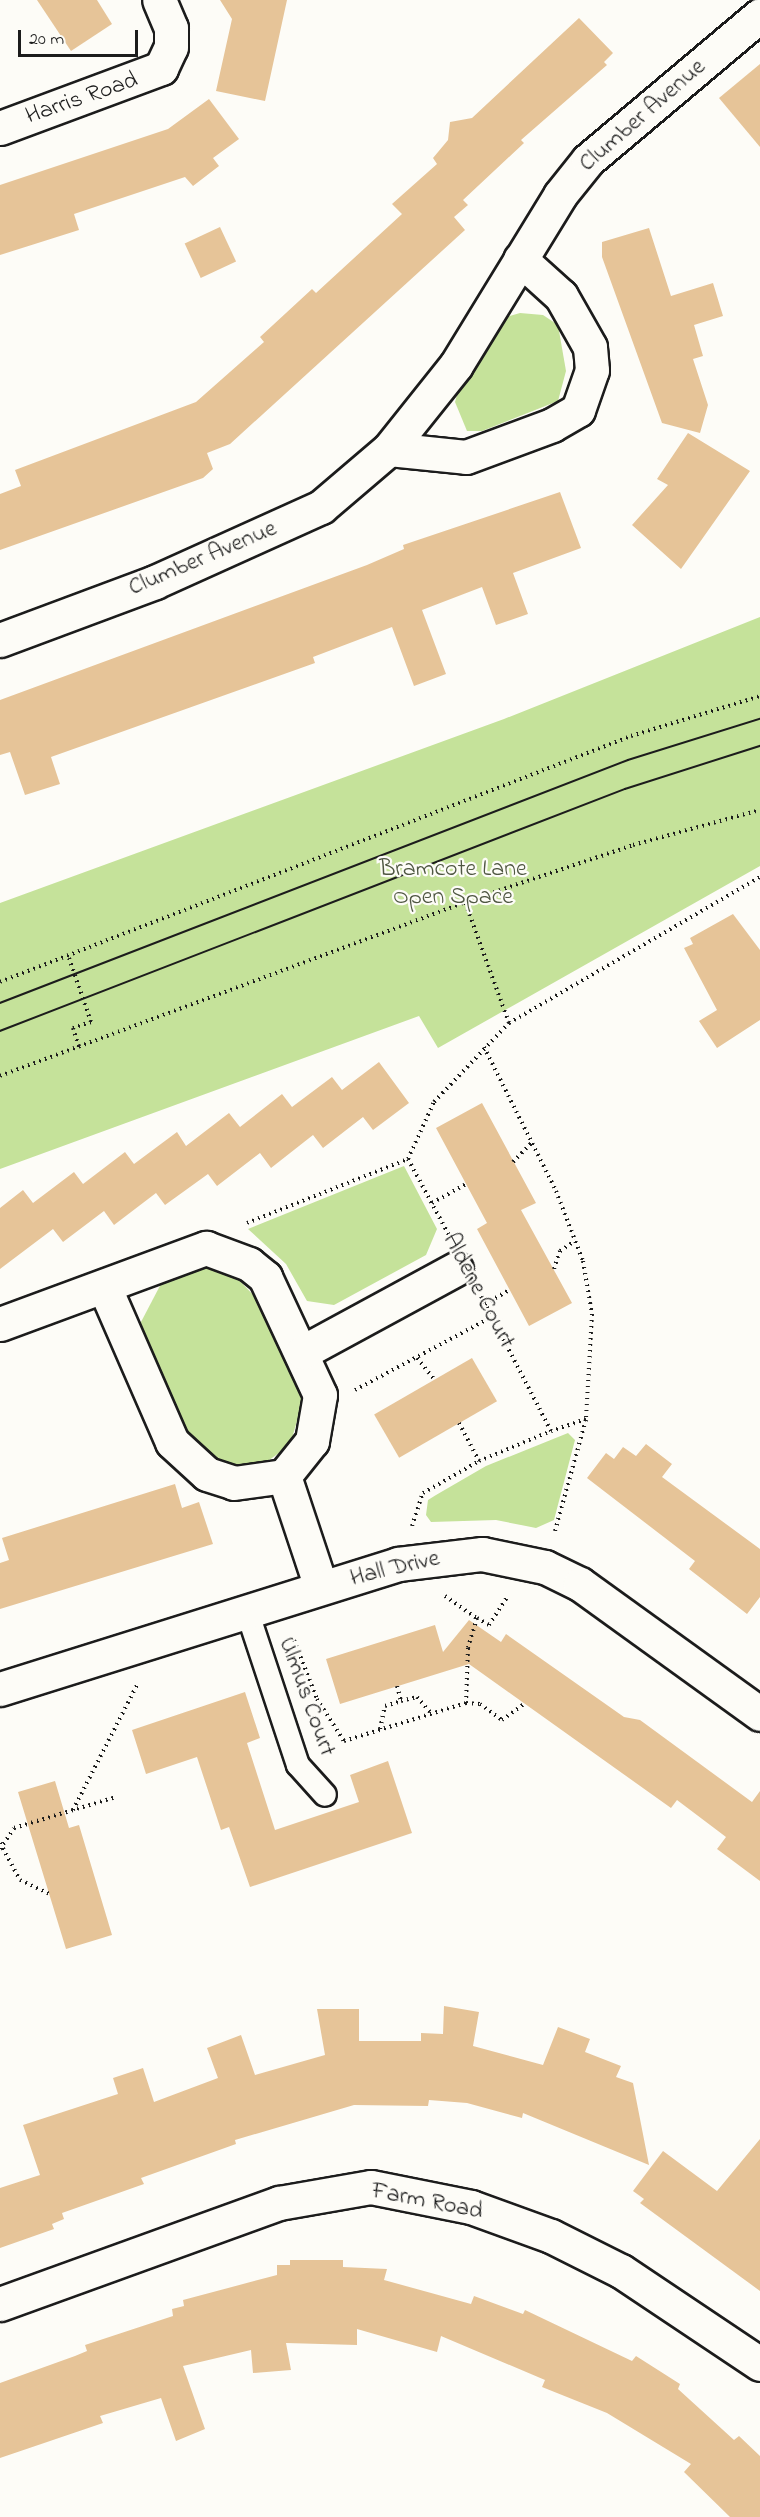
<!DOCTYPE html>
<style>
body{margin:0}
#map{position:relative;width:760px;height:2517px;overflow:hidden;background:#fdfcf7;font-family:"Indie Flower",sans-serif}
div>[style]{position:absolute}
.green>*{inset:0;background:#c5e29a}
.building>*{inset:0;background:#e6c498;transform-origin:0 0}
.path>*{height:4px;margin-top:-2px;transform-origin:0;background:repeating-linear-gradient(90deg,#1c1c1c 0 1.5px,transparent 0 6px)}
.roads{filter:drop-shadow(2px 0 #1c1c1c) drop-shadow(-2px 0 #1c1c1c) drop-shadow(0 2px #1c1c1c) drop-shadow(0 -2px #1c1c1c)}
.lane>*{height:22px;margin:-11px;padding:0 11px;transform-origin:11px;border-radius:11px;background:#fdfcf7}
.street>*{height:33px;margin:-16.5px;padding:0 16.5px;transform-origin:16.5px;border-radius:16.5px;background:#fdfcf7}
.tram>*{height:1.5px;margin:-0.75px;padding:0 0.75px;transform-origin:0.75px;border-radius:0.75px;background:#1c1c1c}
span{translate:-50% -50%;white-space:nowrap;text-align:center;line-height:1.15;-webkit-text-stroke:4.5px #fdfcf7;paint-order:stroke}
.street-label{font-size:24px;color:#1c1c1c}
.park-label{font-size:24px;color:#4f5742}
.scale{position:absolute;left:18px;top:30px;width:120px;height:27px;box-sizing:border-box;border:3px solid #1c1c1c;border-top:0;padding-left:8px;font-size:18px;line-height:21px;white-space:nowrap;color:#1c1c1c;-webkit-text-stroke:4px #fdfcf7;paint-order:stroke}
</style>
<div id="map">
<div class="green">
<i style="clip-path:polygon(520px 313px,543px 315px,558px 325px,566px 371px,558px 401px,482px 431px,467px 431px,455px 402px,459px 388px,506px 317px)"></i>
<i style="clip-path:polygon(760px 617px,760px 866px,438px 1048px,419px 1016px,0 1169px,0 903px,504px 719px)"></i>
<i style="clip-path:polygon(404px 1166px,437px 1229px,426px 1255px,334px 1305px,307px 1301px,286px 1264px,248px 1229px)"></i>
<i style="clip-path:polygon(216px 1266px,234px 1275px,260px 1302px,304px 1397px,290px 1445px,265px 1463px,248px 1467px,207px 1459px,187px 1443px,143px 1346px,141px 1322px,163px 1280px,189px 1267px)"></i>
<i style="clip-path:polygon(568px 1433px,575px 1440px,554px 1520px,536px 1528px,496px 1520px,431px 1522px,426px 1515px,428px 1500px,436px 1495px,486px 1466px)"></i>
</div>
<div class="building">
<i style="clip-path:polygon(37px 0,97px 0,112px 24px,71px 51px)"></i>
<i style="clip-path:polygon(220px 0,287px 0,265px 101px,216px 91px,232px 19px)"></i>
<i style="clip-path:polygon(579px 18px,613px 53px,604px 62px,607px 65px,521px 140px,524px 143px,463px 200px,468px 205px,454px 217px,465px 230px,230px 444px,207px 453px,213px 469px,203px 478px,0 550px,0 494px,21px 486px,15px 470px,196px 402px,264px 342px,260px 337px,312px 289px,316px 293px,402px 214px,392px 204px,437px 164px,433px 158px,448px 140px,450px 122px,472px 118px)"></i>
<i style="clip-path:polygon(760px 64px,760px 147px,719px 98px)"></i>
<i style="clip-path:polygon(209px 99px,239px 139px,213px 158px,219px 166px,193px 186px,185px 177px,74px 214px,79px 230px,0 255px,0 185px,168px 129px)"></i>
<i style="left:220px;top:227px;width:38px;height:39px;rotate:65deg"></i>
<i style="clip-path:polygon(649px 228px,671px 296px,713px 283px,723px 316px,694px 325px,703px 356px,693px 359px,708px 405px,700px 433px,662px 423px,602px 257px,602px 242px)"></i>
<i style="clip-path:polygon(688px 433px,750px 471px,681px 569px,632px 525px,668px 485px,657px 479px)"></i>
<i style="clip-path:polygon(560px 492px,581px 548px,513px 573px,528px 614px,496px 625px,482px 587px,422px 610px,446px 674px,414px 686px,392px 627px,313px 657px,315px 663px,51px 757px,60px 784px,25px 795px,10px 752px,0 755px,0 700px,367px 565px,404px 549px,403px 545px)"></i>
<i style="clip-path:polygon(733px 914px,760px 950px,760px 1020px,717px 1048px,699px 1021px,717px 1010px,684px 948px,693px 944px,690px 938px)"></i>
<i style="clip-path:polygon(379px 1062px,409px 1103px,373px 1130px,363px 1117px,323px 1148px,313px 1135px,271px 1168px,260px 1153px,217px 1186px,208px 1174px,165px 1205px,156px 1193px,114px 1225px,104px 1211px,63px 1242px,53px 1229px,0 1269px,0 1208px,23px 1190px,33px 1203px,74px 1172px,83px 1184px,125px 1152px,134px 1164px,177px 1132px,186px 1146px,229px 1113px,240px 1127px,282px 1094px,292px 1107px,332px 1077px,342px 1090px)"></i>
<i style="clip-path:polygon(482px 1103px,536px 1203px,521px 1210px,572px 1303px,529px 1326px,477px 1229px,487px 1223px,436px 1128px)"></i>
<i style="left:472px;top:1358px;width:50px;height:113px;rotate:60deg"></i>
<i style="clip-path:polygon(646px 1444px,672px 1464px,662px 1477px,760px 1549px,760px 1597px,747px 1614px,689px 1569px,695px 1561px,587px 1478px,606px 1453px,614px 1459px,623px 1447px,636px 1456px)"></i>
<i style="clip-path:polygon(175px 1484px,182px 1508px,199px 1502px,213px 1544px,0 1609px,0 1563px,9px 1560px,2px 1538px)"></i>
<i style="clip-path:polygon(469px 1620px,501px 1642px,506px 1634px,624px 1717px,640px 1720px,752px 1802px,760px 1791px,760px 1881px,717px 1849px,726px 1837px,677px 1800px,671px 1808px,469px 1664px,340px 1704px,326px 1659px,435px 1625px,443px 1652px)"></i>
<i style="clip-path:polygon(245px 1692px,260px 1738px,247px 1743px,275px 1830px,359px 1802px,350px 1775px,388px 1761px,412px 1833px,250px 1887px,229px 1827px,221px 1830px,197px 1757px,146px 1774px,132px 1730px)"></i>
<i style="clip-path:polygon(55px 1781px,69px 1828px,79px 1825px,112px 1935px,66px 1949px,18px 1792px)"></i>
<i style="clip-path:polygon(444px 2006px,479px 2012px,473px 2046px,543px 2065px,558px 2027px,590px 2039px,585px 2052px,621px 2066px,616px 2077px,633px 2083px,649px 2165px,523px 2113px,522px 2118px,467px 2103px,429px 2100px,428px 2106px,354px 2105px,235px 2140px,236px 2144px,141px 2178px,144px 2184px,62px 2213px,64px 2219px,52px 2224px,54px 2229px,0 2248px,0 2188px,40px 2175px,23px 2125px,118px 2094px,113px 2078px,143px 2068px,154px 2102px,218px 2078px,207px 2048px,241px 2035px,255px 2075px,325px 2055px,317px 2009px,359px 2009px,359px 2041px,421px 2041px,421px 2033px,443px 2034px)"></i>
<i style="clip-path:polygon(760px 2139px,760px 2291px,640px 2203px,644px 2199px,633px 2191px,663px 2151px,717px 2191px)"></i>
<i style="clip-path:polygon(290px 2260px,343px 2260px,343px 2267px,387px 2269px,384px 2280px,471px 2304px,474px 2296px,523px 2314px,525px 2310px,632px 2361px,636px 2356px,680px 2384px,678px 2389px,734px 2440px,739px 2436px,760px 2456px,760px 2517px,730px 2517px,684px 2472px,691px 2464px,607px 2413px,542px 2387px,545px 2380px,441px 2336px,437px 2352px,357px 2329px,357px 2345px,286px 2343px,291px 2370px,253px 2373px,251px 2350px,183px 2366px,205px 2429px,176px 2441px,161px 2398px,100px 2416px,103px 2423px,0 2458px,0 2383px,75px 2356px,87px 2351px,85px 2345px,173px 2316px,172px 2309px,184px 2306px,183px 2300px,277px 2275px,277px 2265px,290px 2265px)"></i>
</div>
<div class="path">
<i style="left:69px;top:958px;width:68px;rotate:71deg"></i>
<i style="left:91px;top:1022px;width:19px;rotate:162deg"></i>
<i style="left:73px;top:1028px;width:20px;rotate:72deg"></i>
<i style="left:0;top:982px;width:677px;rotate:-21.3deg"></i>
<i style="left:631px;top:736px;width:135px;rotate:-17.2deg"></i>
<i style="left:509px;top:1023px;width:290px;rotate:-30.2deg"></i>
<i style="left:484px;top:1047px;width:161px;rotate:63.4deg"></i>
<i style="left:556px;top:1191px;width:75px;rotate:68.9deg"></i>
<i style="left:583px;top:1261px;width:54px;rotate:80.4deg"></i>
<i style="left:592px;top:1314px;width:105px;rotate:93.3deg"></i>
<i style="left:586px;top:1419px;width:37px;rotate:161deg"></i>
<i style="left:0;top:1076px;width:496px;rotate:-20.5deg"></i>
<i style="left:465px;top:902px;width:177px;rotate:-18.7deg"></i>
<i style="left:633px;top:845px;width:132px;rotate:-15.4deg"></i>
<i style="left:408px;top:1159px;width:86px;rotate:61.7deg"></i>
<i style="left:408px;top:1159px;width:63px;rotate:-65.5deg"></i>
<i style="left:434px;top:1102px;width:109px;rotate:-46.5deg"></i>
<i style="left:509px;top:1023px;width:129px;rotate:-110deg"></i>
<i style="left:513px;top:1162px;width:28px;rotate:-46deg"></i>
<i style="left:432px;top:1203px;width:39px;rotate:-29deg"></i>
<i style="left:247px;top:1223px;width:173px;rotate:-21.7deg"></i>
<i style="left:554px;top:1269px;width:19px;rotate:-72deg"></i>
<i style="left:560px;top:1251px;width:18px;rotate:-34deg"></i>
<i style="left:485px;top:1304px;width:28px;rotate:-30deg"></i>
<i style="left:417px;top:1358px;width:27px;rotate:51deg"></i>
<i style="left:355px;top:1390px;width:155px;rotate:-28.1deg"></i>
<i style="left:459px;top:1423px;width:43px;rotate:62.2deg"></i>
<i style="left:412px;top:1526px;width:35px;rotate:-72deg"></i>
<i style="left:423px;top:1493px;width:64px;rotate:-29.7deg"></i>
<i style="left:479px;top:1461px;width:78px;rotate:-22.6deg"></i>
<i style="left:551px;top:1431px;width:154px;rotate:-117.4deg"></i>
<i style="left:555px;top:1531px;width:116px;rotate:-74.5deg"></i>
<i style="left:445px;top:1596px;width:39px;rotate:35deg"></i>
<i style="left:477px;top:1618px;width:31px;rotate:107deg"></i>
<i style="left:468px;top:1648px;width:55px;rotate:92.1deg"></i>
<i style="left:477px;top:1618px;width:14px;rotate:30deg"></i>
<i style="left:489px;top:1625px;width:33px;rotate:-57deg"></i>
<i style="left:294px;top:1640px;width:63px;rotate:68.7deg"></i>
<i style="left:317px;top:1699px;width:50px;rotate:57.3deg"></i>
<i style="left:344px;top:1741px;width:128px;rotate:-17.3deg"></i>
<i style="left:466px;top:1703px;width:14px;rotate:4deg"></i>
<i style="left:480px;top:1704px;width:27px;rotate:36deg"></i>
<i style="left:502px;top:1720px;width:27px;rotate:-36deg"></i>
<i style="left:397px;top:1686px;width:16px;rotate:75deg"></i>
<i style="left:380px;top:1729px;width:24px;rotate:-78deg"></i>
<i style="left:385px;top:1706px;width:17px;rotate:-17deg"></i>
<i style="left:401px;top:1701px;width:16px;rotate:-14deg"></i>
<i style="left:417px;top:1697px;width:23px;rotate:49deg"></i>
<i style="left:73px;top:1810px;width:140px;rotate:-62.9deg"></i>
<i style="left:0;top:1843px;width:42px;rotate:61.6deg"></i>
<i style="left:20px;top:1880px;width:33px;rotate:25deg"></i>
<i style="left:0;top:1849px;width:25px;rotate:-56deg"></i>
<i style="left:14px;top:1828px;width:107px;rotate:-16.9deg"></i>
</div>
<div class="roads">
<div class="lane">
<i style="left:247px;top:1611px;width:162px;rotate:71.7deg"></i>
<i style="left:298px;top:1765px;width:40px;rotate:48deg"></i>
</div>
<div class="street">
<i style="left:0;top:128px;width:172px;rotate:-20.4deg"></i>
<i style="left:161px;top:68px;width:23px;rotate:-65deg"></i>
<i style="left:171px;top:47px;width:19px;rotate:-90deg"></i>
<i style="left:171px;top:28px;width:30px;rotate:-113deg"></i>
<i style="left:389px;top:449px;width:77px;rotate:5.9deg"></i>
<i style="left:466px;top:457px;width:92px;rotate:-20.4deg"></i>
<i style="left:552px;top:425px;width:30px;rotate:-30deg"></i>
<i style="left:578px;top:410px;width:42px;rotate:-70.7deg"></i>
<i style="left:592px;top:370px;width:23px;rotate:-95deg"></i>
<i style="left:590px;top:347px;width:59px;rotate:-119.6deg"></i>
<i style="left:561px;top:296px;width:55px;rotate:-137.9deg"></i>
<i style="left:0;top:640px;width:165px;rotate:-20.5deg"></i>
<i style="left:155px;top:582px;width:182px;rotate:-24.3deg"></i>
<i style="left:321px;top:507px;width:89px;rotate:-40.5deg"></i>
<i style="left:389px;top:449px;width:107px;rotate:-51.4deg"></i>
<i style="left:456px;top:365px;width:199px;rotate:-58.5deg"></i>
<i style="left:560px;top:195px;width:45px;rotate:-51.3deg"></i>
<i style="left:588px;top:160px;width:225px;rotate:-40.1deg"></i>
<i style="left:104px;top:1286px;width:170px;rotate:66.4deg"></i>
<i style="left:172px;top:1442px;width:47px;rotate:42.4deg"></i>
<i style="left:207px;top:1474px;width:28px;rotate:18deg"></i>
<i style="left:234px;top:1483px;width:50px;rotate:-8deg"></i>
<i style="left:284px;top:1476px;width:117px;rotate:71.6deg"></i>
<i style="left:0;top:1324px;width:220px;rotate:-20.3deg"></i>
<i style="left:206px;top:1248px;width:46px;rotate:20.4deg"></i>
<i style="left:249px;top:1264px;width:21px;rotate:39deg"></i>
<i style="left:265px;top:1277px;width:130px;rotate:65deg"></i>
<i style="left:320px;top:1395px;width:47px;rotate:99.9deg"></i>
<i style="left:312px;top:1441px;width:45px;rotate:128.7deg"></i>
<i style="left:303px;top:1352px;width:174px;rotate:-28.5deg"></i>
<i style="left:0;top:1689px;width:417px;rotate:-17.4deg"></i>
<i style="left:398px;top:1564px;width:85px;rotate:-6.8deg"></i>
<i style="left:482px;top:1554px;width:64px;rotate:11.7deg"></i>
<i style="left:545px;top:1567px;width:39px;rotate:26deg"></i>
<i style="left:580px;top:1584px;width:222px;rotate:35.8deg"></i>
<i style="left:0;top:2304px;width:297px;rotate:-19.9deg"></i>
<i style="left:279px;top:2203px;width:93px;rotate:-9.9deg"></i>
<i style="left:371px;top:2187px;width:102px;rotate:11.3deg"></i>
<i style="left:471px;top:2207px;width:85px;rotate:19.9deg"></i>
<i style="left:551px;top:2236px;width:78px;rotate:26.6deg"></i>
<i style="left:621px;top:2271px;width:167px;rotate:33.8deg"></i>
</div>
</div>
<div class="tram">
<i style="left:0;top:1003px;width:673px;rotate:-21.15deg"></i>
<i style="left:628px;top:760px;width:138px;rotate:-17.3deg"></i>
<i style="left:0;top:1031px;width:670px;rotate:-21.17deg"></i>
<i style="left:625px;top:789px;width:142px;rotate:-17.7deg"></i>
</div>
<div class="street-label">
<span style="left:82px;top:99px;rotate:-19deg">Harris Road</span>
<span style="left:643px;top:116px;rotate:-41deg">Clumber Avenue</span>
<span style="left:203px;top:559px;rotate:-23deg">Clumber Avenue</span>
<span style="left:478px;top:1291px;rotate:62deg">Aldene Court</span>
<span style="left:395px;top:1569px;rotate:-13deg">Hall Drive</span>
<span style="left:306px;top:1697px;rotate:70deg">Ulmus Court</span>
<span style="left:427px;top:2202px;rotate:11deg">Farm Road</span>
</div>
<div class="park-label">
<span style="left:453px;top:884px">Bramcote Lane<br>Open Space</span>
</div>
<div class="scale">20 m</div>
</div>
